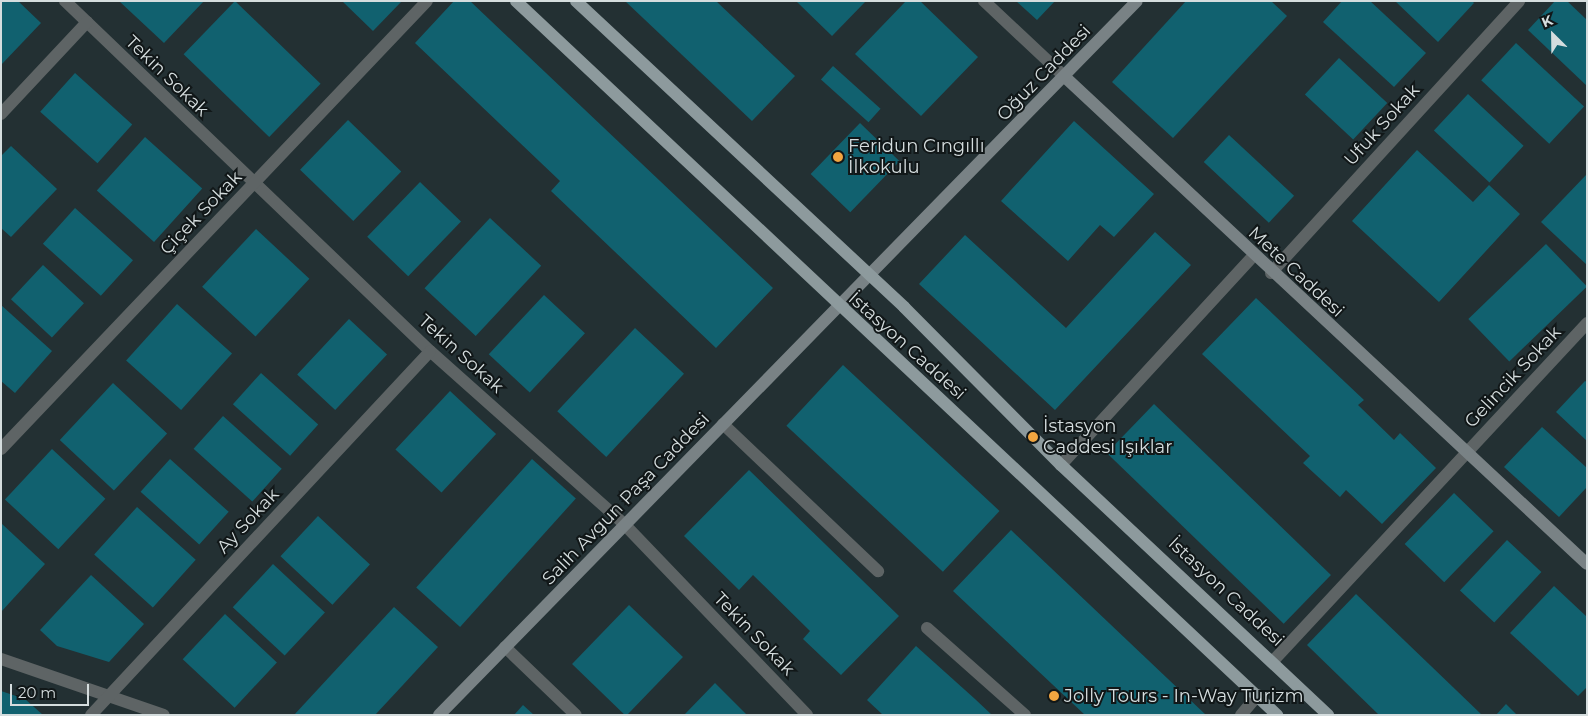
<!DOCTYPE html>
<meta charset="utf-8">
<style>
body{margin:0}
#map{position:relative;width:1588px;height:716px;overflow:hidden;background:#233033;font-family:Montserrat,sans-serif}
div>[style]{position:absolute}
.building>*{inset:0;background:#11616f;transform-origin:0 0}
.lane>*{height:12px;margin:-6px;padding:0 6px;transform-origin:6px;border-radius:6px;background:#5e6465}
.street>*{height:12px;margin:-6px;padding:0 6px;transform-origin:6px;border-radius:6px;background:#5e6465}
.secondary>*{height:12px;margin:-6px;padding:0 6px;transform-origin:6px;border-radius:6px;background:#798285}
.primary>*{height:12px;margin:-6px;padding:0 6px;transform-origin:6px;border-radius:6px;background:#8d9a9d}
.dots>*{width:14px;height:14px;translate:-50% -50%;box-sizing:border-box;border:2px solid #111718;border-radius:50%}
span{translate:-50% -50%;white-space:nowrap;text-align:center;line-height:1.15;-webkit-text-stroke:4px #111718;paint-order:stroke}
.street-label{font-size:18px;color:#d5ddde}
.poi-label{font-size:18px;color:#d5ddde}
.left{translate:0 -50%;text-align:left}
.frame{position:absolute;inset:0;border:2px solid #d5ddde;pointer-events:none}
.north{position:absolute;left:1528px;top:10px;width:50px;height:50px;-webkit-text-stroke:4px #111718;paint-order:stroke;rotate:337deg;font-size:14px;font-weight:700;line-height:20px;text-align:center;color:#d5ddde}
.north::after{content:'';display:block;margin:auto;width:18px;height:22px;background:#d5ddde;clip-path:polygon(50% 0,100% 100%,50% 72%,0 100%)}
.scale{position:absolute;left:10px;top:684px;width:79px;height:22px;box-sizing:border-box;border:2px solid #d5ddde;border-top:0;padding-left:6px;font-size:15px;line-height:18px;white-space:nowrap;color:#d5ddde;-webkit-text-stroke:4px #111718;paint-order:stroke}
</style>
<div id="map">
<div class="building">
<i style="clip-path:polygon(1px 1px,18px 1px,41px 23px,1px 65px)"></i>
<i style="clip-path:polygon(119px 1px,204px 1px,164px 43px)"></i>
<i style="left:235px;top:1px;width:119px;height:74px;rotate:44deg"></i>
<i style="clip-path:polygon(342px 1px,402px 1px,373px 31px)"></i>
<i style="clip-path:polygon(454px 1px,470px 1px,773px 288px,716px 348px,551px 191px,560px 181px,415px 43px)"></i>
<i style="clip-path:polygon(625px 1px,716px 1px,795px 76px,752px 121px)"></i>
<i style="clip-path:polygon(796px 1px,866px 1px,832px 36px)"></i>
<i style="clip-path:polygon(906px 1px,920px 1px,978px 57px,921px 116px,855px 54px)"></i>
<i style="clip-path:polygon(1016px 1px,1055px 1px,1037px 20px)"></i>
<i style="clip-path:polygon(1186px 1px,1271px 1px,1287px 16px,1173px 138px,1112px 82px)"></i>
<i style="clip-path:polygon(1342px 1px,1370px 1px,1426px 53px,1394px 87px,1323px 22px)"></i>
<i style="clip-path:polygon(1395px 1px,1472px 1px,1474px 3px,1438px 42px)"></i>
<i style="clip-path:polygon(1555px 1px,1567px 1px,1587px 20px,1587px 86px,1528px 30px)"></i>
<i style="left:1516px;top:43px;width:93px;height:51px;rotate:43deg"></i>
<i style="left:1339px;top:58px;width:66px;height:50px;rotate:43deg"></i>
<i style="left:833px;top:66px;width:64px;height:18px;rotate:42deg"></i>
<i style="left:75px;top:73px;width:77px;height:52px;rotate:42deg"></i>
<i style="left:1468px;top:94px;width:76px;height:50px;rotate:43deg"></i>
<i style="left:348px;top:120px;width:74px;height:69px;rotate:44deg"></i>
<i style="clip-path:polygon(1074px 121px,1154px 194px,1114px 237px,1100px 225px,1068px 261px,1001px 201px)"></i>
<i style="left:860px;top:123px;width:55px;height:71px;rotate:44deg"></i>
<i style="left:1229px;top:135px;width:89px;height:37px;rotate:43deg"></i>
<i style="left:145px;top:137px;width:77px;height:72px;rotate:42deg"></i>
<i style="clip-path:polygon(11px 146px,57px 189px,11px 237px,1px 228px,1px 156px)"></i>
<i style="clip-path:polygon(1417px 150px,1473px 202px,1489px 185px,1520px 214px,1439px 302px,1352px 221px)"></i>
<i style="clip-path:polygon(1587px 174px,1587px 265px,1541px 222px)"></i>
<i style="left:420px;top:182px;width:57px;height:76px;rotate:44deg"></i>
<i style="left:75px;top:208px;width:78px;height:48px;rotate:42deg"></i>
<i style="left:490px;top:218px;width:70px;height:96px;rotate:43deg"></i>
<i style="left:256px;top:229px;width:73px;height:79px;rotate:43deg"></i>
<i style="clip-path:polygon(1155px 232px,1191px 265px,1055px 410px,919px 284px,965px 235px,1066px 328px)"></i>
<i style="left:1546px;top:244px;width:59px;height:108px;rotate:46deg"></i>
<i style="left:43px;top:265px;width:56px;height:47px;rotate:43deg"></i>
<i style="left:544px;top:295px;width:56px;height:81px;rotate:43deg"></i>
<i style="clip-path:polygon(1256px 298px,1364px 400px,1358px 405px,1394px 440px,1400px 433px,1436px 468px,1382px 524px,1346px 490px,1340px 497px,1303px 463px,1310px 456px,1202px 354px)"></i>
<i style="left:177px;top:304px;width:74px;height:76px;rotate:42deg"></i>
<i style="clip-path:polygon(1px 305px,52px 351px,15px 393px,1px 381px)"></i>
<i style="left:349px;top:319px;width:52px;height:76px;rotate:43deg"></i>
<i style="left:635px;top:328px;width:67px;height:114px;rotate:43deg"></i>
<i style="left:843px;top:365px;width:214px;height:83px;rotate:43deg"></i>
<i style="left:261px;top:373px;width:77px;height:42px;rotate:42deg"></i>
<i style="clip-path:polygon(1585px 381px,1587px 382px,1587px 441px,1556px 412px)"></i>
<i style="left:113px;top:383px;width:74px;height:78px;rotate:43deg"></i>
<i style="left:450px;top:391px;width:63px;height:80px;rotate:43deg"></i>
<i style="left:1154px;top:404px;width:246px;height:68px;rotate:44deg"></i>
<i style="left:223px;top:416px;width:79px;height:44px;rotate:42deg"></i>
<i style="clip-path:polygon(1542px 427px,1587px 468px,1587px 487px,1559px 517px,1504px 467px)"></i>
<i style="left:52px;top:449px;width:73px;height:69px;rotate:43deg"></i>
<i style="left:170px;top:459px;width:79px;height:44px;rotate:42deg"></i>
<i style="left:532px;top:459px;width:59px;height:173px;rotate:42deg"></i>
<i style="clip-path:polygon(749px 470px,899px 616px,841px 675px,803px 639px,810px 631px,753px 575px,739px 590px,684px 536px)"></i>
<i style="left:1454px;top:493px;width:55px;height:71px;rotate:44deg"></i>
<i style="left:137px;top:507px;width:79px;height:64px;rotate:42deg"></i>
<i style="left:318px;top:516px;width:71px;height:55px;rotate:43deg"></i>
<i style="clip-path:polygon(1px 523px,45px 564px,1px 612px)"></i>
<i style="clip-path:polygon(1011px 530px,1109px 623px,1206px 715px,1085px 715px,953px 591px)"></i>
<i style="left:1507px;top:540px;width:47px;height:69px;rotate:43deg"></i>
<i style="left:273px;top:564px;width:71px;height:59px;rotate:43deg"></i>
<i style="clip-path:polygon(91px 575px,144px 624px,109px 662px,57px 646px,40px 630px)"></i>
<i style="clip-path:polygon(1554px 586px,1587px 617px,1587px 687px,1578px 696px,1510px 633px)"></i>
<i style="clip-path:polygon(1356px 594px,1456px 690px,1482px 715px,1379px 715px,1307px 645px)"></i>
<i style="left:629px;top:605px;width:75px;height:82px;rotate:44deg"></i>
<i style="clip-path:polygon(394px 607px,438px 647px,402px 686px,375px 715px,294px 715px)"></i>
<i style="left:225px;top:614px;width:71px;height:62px;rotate:43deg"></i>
<i style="clip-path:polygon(916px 646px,975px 699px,992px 715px,883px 715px,867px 700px)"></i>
<i style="clip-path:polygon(715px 683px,747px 715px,684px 715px)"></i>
<i style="clip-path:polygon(1px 691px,25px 699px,43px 715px,1px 715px)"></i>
<i style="clip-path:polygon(1506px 704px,1517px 715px,1496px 715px)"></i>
<i style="clip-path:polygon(523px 705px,534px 715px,514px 715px)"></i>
</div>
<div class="lane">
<i style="left:723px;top:424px;width:214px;rotate:43.5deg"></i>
<i style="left:927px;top:628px;width:131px;rotate:41.6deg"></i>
<i style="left:505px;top:647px;width:98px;rotate:43.8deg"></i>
</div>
<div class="street">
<i style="left:65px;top:1px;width:506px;rotate:43.8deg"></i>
<i style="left:430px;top:351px;width:261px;rotate:41.7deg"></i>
<i style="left:625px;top:525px;width:263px;rotate:46.2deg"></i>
<i style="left:984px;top:1px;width:112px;rotate:43.2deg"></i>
<i style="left:1px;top:114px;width:126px;rotate:-46.9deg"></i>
<i style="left:1271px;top:273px;width:368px;rotate:-47.6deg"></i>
<i style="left:1px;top:449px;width:618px;rotate:-46.44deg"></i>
<i style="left:1061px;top:465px;width:284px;rotate:-47.4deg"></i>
<i style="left:1px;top:659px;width:172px;rotate:19deg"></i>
<i style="left:1274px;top:660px;width:460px;rotate:-47.1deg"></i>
<i style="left:91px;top:715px;width:497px;rotate:-47deg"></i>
<i style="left:1241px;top:715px;width:26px;rotate:-50deg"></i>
</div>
<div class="secondary">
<i style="left:1066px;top:78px;width:712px;rotate:43.01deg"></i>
<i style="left:439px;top:715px;width:998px;rotate:-45.65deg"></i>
</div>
<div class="primary">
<i style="left:516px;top:1px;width:1044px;rotate:43.17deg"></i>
<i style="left:576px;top:1px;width:449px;rotate:43deg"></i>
<i style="left:904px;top:307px;width:223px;rotate:45.2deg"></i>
<i style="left:1061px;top:465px;width:366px;rotate:43.1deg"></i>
</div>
<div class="dots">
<i style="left:838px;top:157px;background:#f1a540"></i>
<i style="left:1033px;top:437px;background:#f1a540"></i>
<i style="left:1054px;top:696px;background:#f1a540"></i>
</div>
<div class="street-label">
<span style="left:1044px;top:73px;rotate:-46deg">Oğuz Caddesi</span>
<span style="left:167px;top:76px;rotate:44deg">Tekin Sokak</span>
<span style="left:1382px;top:125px;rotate:-48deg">Ufuk Sokak</span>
<span style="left:201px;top:213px;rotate:-46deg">Çiçek Sokak</span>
<span style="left:1296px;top:272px;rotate:43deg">Mete Caddesi</span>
<span style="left:907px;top:346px;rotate:42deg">İstasyon Caddesi</span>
<span style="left:461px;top:354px;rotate:42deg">Tekin Sokak</span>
<span style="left:1513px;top:377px;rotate:-47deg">Gelincik Sokak</span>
<span style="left:626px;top:499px;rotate:-46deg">Salih Avgun Paşa Caddesi</span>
<span style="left:248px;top:521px;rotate:-47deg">Ay Sokak</span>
<span style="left:1226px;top:592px;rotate:43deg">İstasyon Caddesi</span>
<span style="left:754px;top:634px;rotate:46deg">Tekin Sokak</span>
</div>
<div class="poi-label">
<span class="left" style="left:848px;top:157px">Feridun Cıngıllı<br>İlkokulu</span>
<span class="left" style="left:1043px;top:437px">İstasyon<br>Caddesi Işıklar</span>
<span class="left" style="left:1064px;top:696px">Jolly Tours - In-Way Turizm</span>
</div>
<div class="frame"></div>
<div class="north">K</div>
<div class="scale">20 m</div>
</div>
